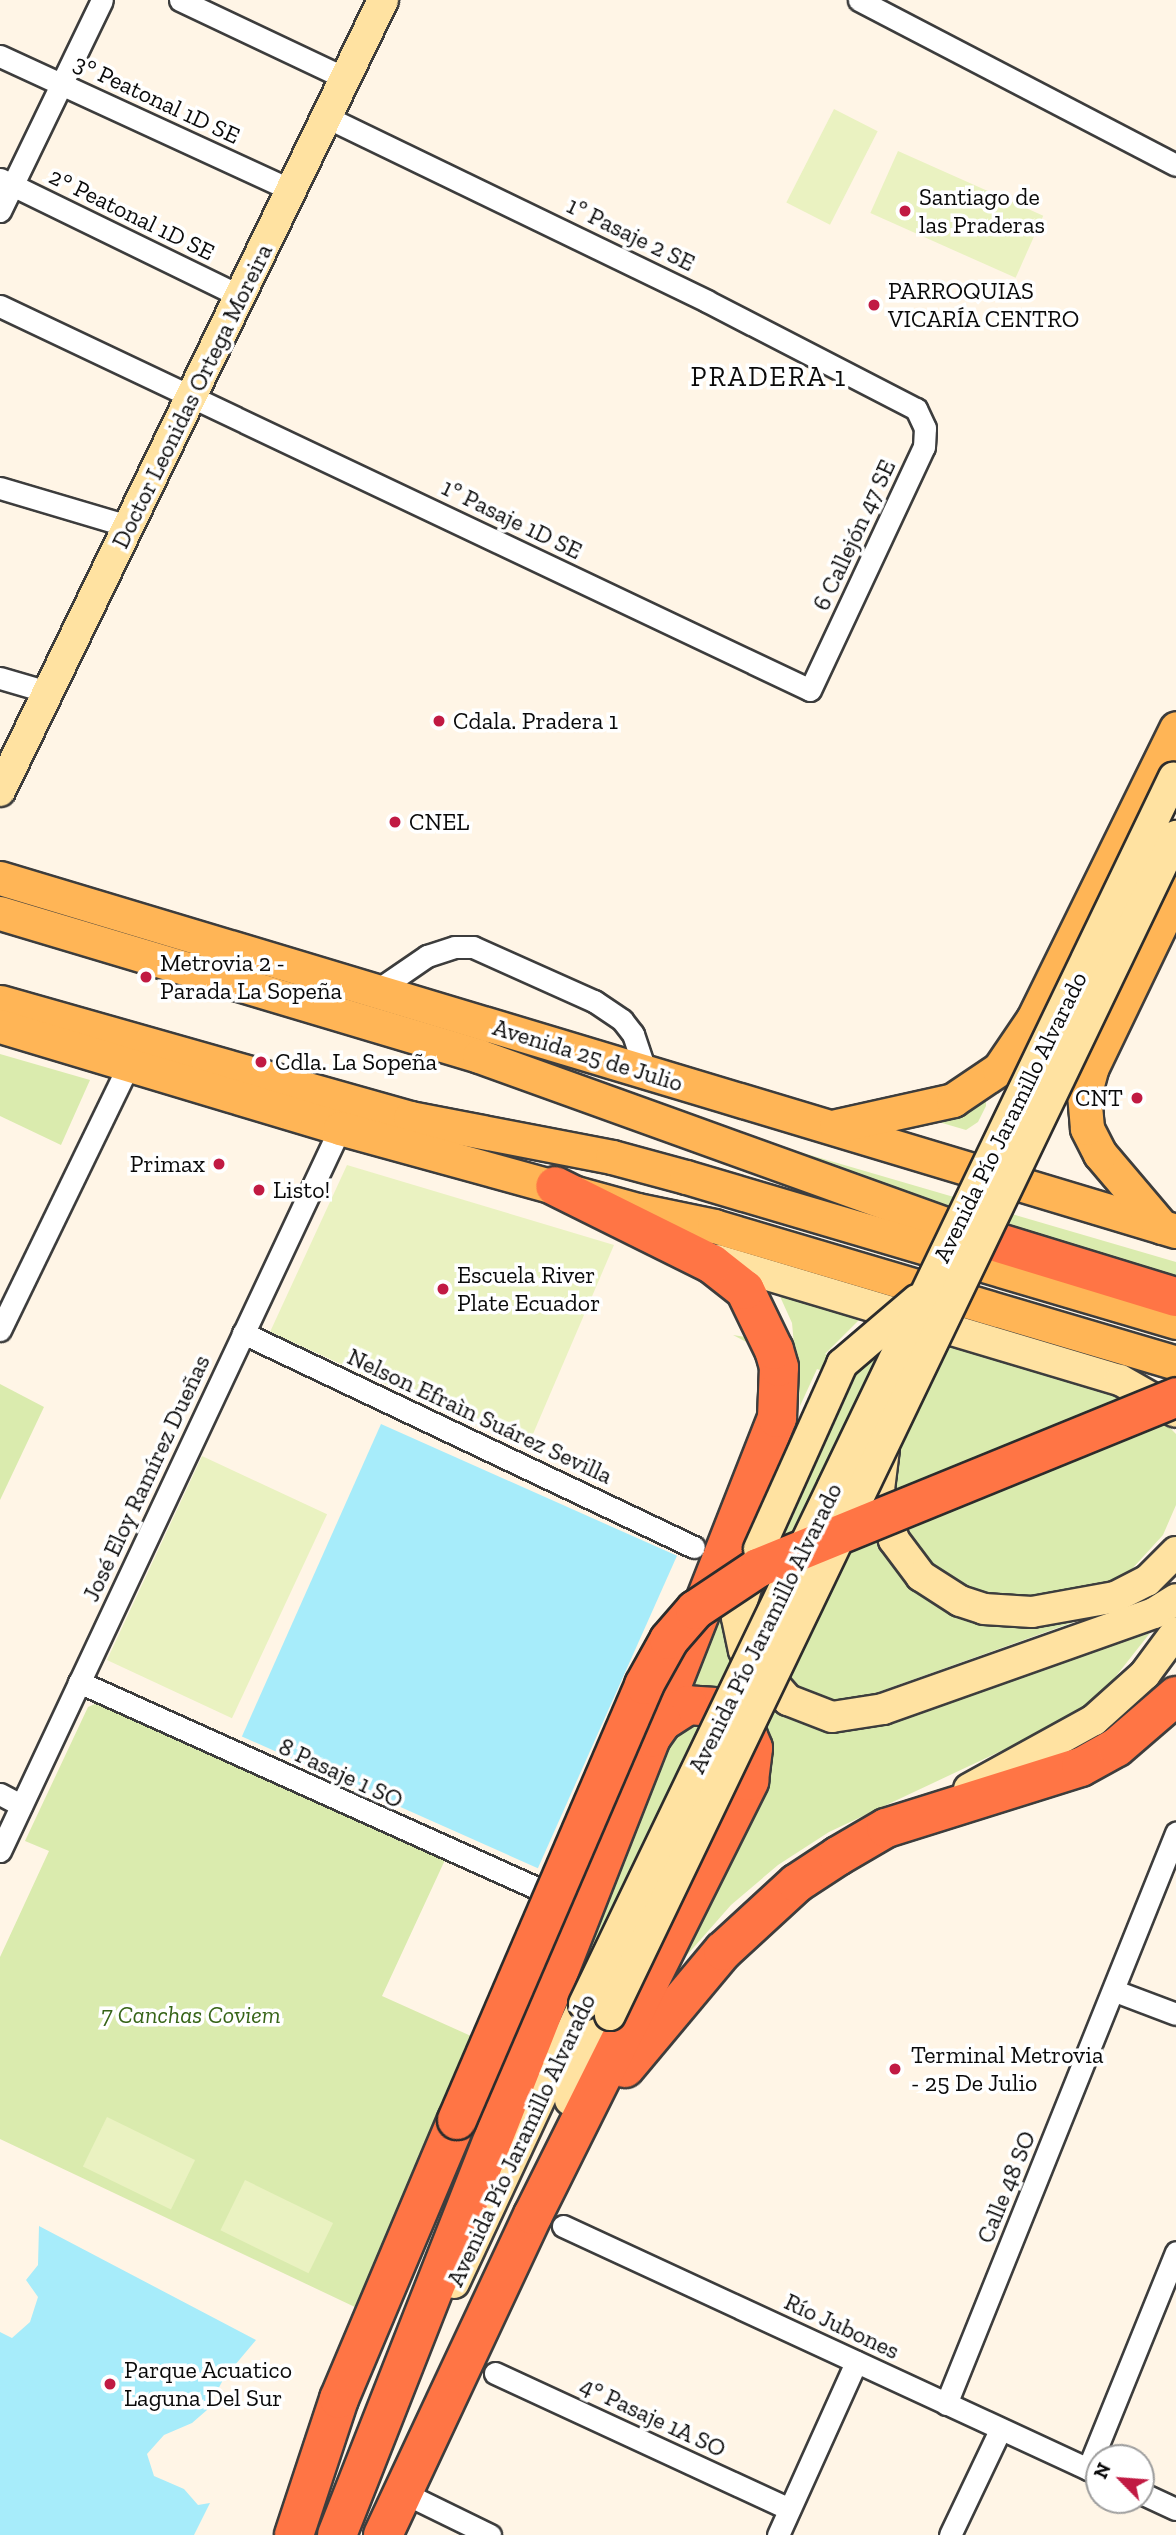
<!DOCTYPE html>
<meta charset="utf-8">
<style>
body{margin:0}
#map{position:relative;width:1176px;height:2535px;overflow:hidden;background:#fff5e6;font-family:"Zilla Slab",serif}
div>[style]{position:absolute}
.green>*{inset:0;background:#daebae}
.pitch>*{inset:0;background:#eaf2c1;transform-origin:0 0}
.water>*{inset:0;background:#a7ecfa;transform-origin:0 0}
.roads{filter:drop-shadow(2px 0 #3d3d3d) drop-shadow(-2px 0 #3d3d3d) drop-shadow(0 2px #3d3d3d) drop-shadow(0 -2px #3d3d3d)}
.street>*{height:21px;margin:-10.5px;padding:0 10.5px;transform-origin:10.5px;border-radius:10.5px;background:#fff}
.secondary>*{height:30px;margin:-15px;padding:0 15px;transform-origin:15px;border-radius:15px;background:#ffe2a1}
.primary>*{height:33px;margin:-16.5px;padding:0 16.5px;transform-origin:16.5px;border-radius:16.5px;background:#ffb556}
.highway>*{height:38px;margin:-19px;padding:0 19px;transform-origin:19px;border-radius:19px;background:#ff7545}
.bridges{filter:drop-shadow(2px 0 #2c2c2c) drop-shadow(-2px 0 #2c2c2c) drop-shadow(0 2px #2c2c2c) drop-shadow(0 -2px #2c2c2c)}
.secondary-bridge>*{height:30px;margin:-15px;padding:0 15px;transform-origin:15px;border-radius:15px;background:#ffe2a1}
.highway-bridge>*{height:38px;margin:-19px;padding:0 19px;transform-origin:19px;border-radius:19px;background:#ff7545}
.dots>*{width:19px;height:19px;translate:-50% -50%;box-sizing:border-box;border:4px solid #fff;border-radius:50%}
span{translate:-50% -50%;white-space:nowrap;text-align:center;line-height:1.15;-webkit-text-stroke:7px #fff;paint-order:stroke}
.street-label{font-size:24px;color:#0a0a0a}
.poi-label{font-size:24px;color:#0a0a0a}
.left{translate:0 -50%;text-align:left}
.right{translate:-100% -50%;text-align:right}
.park-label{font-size:24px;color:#366417;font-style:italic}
.quarter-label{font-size:28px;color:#0a0a0a;letter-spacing:2px}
.north{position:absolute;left:1085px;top:2444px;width:70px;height:70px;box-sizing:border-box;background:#fff;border:2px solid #9d9d9d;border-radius:50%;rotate:295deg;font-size:19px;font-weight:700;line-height:28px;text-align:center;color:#0a0a0a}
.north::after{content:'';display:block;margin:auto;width:24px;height:32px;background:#c11a43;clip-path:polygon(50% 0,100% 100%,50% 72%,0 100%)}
</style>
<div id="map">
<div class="green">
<i style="clip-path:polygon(0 1054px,90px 1080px,61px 1145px,0 1116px)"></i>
<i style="clip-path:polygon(986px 1092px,986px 1106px,978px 1122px,966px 1130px,932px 1120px)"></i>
<i style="clip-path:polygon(762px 1141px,1176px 1262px,1176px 1277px,903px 1195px)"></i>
<i style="clip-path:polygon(778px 1292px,863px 1316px,825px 1354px,860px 1364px,881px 1344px,945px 1340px,1143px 1401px,1176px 1434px,1176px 1505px,1163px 1535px,1088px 1617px,870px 1695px,840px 1700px,813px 1697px,792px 1685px,752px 1616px,752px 1597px,847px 1379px,817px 1369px,800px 1406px,798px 1369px,733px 1335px,794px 1345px,792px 1323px)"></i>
<i style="clip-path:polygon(0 1384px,44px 1407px,0 1500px)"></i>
<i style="clip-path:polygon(718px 1608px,735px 1659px,779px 1709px,802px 1722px,832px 1726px,869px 1725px,1150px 1633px,1105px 1690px,1069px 1719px,829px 1832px,778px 1865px,731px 1905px,657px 1989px,767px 1775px,675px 1692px)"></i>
<i style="clip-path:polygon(106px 1699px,445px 1860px,382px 1996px,471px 2036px,357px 2308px,0 2139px,0 1957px,49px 1851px,25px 1841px,88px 1707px)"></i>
<i style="clip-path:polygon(707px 1719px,562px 2024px,554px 2022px,671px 1733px)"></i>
</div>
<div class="pitch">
<i style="left:834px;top:109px;width:49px;height:105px;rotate:27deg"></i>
<i style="left:898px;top:151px;width:159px;height:68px;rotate:24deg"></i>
<i style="clip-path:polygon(347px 1165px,614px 1245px,527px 1448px,270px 1332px)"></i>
<i style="left:202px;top:1456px;width:138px;height:225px;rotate:25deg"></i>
<i style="left:107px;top:2117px;width:98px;height:55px;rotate:26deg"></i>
<i style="left:245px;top:2180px;width:98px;height:56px;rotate:26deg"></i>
</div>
<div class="water">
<i style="left:381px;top:1424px;width:324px;height:342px;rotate:24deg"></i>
<i style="clip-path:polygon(39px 2226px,256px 2340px,224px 2378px,207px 2410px,192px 2423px,164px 2435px,147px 2454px,154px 2476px,184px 2489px,198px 2505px,210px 2503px,194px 2535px,0 2535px,0 2332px,12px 2338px,30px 2322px,38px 2297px,26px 2280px,38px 2265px)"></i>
</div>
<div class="roads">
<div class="street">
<i style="left:180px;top:0;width:183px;rotate:25.3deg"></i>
<i style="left:859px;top:0;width:357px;rotate:27.5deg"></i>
<i style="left:0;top:56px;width:320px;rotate:24.7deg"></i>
<i style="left:0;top:179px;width:267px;rotate:26deg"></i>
<i style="left:0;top:211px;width:234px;rotate:-64.2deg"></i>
<i style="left:0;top:306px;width:896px;rotate:25.36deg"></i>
<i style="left:810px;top:690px;width:268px;rotate:-64.9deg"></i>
<i style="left:924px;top:447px;width:19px;rotate:-87deg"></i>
<i style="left:925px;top:428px;width:21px;rotate:-115deg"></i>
<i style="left:916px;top:409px;width:235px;rotate:-152.7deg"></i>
<i style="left:707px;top:301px;width:422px;rotate:-154.2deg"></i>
<i style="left:0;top:488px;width:134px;rotate:16.5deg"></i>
<i style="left:0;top:678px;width:50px;rotate:16.3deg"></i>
<i style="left:376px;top:991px;width:62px;rotate:-34.5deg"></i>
<i style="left:427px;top:956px;width:29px;rotate:-18deg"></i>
<i style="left:455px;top:947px;width:18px"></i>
<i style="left:473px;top:947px;width:133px;rotate:24.1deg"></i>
<i style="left:594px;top:1001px;width:34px;rotate:34deg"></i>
<i style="left:622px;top:1020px;width:18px;rotate:52deg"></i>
<i style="left:633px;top:1034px;width:41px;rotate:71.6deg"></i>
<i style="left:0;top:1330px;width:296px;rotate:-64.1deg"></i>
<i style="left:243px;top:1333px;width:499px;rotate:25.4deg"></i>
<i style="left:79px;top:1682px;width:529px;rotate:24.24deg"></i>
<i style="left:0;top:1794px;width:24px;rotate:28deg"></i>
<i style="left:0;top:1851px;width:799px;rotate:-64.81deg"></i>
<i style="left:1115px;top:1991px;width:65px;rotate:20.7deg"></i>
<i style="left:563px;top:2226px;width:591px;rotate:24.83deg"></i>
<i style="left:495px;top:2373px;width:324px;rotate:24.8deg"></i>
<i style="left:946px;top:2404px;width:616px;rotate:-68.06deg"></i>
<i style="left:1088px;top:2469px;width:234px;rotate:-67.9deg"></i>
<i style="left:402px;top:2492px;width:98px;rotate:26deg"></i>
<i style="left:1141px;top:2493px;width:38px;rotate:25deg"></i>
<i style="left:778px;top:2535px;width:190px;rotate:-65.7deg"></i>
<i style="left:950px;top:2535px;width:116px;rotate:-64.5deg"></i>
</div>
<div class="secondary">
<i style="left:0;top:791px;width:879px;rotate:-64.16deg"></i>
<i style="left:717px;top:1260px;width:420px;rotate:16.6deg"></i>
<i style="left:1120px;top:1380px;width:64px;rotate:29.7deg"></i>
<i style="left:884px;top:1449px;width:41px;rotate:97deg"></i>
<i style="left:879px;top:1490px;width:52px;rotate:73.3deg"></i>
<i style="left:894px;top:1540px;width:45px;rotate:53.1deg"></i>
<i style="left:921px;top:1576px;width:46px;rotate:32.7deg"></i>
<i style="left:960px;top:1601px;width:25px;rotate:18deg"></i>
<i style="left:984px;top:1609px;width:48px;rotate:3.6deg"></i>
<i style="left:1032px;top:1612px;width:84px;rotate:-10.2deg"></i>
<i style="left:1115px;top:1597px;width:36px;rotate:-27deg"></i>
<i style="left:1147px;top:1581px;width:41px;rotate:-45deg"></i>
<i style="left:753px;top:1565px;width:55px;rotate:106.8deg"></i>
<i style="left:737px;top:1618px;width:33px;rotate:78deg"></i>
<i style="left:744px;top:1650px;width:67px;rotate:48.7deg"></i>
<i style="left:788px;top:1700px;width:47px;rotate:21.1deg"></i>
<i style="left:832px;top:1717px;width:52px;rotate:-8.9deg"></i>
<i style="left:883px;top:1709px;width:288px;rotate:-19.5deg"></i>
<i style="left:1154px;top:1613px;width:26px;rotate:-32deg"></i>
<i style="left:969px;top:1789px;width:143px;rotate:-28.9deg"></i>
<i style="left:1094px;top:1720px;width:69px;rotate:-42deg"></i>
<i style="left:1145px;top:1674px;width:52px;rotate:-53.6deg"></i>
<i style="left:570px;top:2100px;width:94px;rotate:-64.8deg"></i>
<i style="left:454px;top:2283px;width:308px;rotate:-65deg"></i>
</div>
<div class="primary">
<i style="left:0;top:878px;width:1228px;rotate:16.71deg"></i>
<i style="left:0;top:913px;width:500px;rotate:16.6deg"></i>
<i style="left:479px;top:1056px;width:540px;rotate:19.81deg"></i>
<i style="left:0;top:1002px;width:426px;rotate:15.8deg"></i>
<i style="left:410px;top:1118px;width:206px;rotate:10.9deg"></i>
<i style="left:612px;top:1157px;width:77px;rotate:15.1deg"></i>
<i style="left:686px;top:1177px;width:511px;rotate:16.48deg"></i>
<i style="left:0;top:1026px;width:355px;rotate:16.7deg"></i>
<i style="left:340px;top:1128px;width:308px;rotate:15.4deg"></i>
<i style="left:637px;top:1210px;width:79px;rotate:11.7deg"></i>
<i style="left:714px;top:1226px;width:482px;rotate:16.5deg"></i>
<i style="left:836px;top:1126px;width:120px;rotate:-12.5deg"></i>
<i style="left:953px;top:1100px;width:55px;rotate:-34deg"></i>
<i style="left:999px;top:1069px;width:60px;rotate:-55.8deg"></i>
<i style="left:1033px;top:1019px;width:324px;rotate:-63.8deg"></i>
<i style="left:1162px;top:1227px;width:96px;rotate:-130.3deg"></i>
<i style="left:1100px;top:1154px;width:29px;rotate:-117deg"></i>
<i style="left:1087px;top:1128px;width:32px;rotate:-95deg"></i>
<i style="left:1084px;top:1096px;width:28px;rotate:-75deg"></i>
<i style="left:1091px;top:1069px;width:196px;rotate:-64.3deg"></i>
</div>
<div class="highway">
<i style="left:999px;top:1243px;width:185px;rotate:17deg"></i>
<i style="left:625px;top:2068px;width:153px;rotate:-50.1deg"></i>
<i style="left:723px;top:1951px;width:100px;rotate:-42.6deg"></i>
<i style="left:797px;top:1883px;width:49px;rotate:-33.4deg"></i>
<i style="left:838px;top:1856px;width:56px;rotate:-30.3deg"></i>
<i style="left:886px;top:1828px;width:204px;rotate:-17.4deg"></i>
<i style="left:1081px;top:1767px;width:41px;rotate:-29.1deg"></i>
<i style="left:1117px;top:1747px;width:78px;rotate:-40.8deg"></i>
<i style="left:294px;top:2535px;width:143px;rotate:-71.7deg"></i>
<i style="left:339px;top:2399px;width:303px;rotate:-67.1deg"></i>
<i style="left:337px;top:2535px;width:1201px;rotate:-68.5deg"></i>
<i style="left:777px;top:1418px;width:51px;rotate:-87.8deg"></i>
<i style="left:779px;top:1367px;width:18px;rotate:-106deg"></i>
<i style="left:774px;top:1350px;width:67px;rotate:-115.8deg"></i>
<i style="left:745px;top:1290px;width:42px;rotate:-141.8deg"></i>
<i style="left:712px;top:1264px;width:175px;rotate:-153.6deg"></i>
<i style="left:383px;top:2535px;width:353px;rotate:-64.9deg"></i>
<i style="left:533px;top:2215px;width:485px;rotate:-63.5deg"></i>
<i style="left:749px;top:1781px;width:33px;rotate:-83deg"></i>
<i style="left:753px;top:1748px;width:13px;rotate:-113deg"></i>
<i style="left:748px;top:1736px;width:26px;rotate:-127deg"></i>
<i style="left:732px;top:1715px;width:19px;rotate:-155deg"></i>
<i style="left:715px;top:1707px;width:27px;rotate:-176deg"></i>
<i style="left:688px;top:1705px;width:31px;rotate:147deg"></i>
<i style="left:662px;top:1722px;width:19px;rotate:125deg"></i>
</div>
</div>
<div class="bridges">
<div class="secondary-bridge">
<i style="left:759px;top:1549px;width:203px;rotate:-65.8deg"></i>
<i style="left:842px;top:1364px;width:99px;rotate:-40.5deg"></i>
<i style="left:584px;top:2004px;width:1361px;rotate:-64.32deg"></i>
<i style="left:610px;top:2015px;width:1308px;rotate:-64.36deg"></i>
</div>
<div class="highway-bridge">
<i style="left:457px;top:2120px;width:473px;rotate:-66.7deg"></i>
<i style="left:644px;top:1685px;width:51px;rotate:-60.9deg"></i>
<i style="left:669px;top:1640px;width:40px;rotate:-49deg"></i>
<i style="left:695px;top:1610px;width:76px;rotate:-33.7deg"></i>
<i style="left:758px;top:1568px;width:452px;rotate:-22.2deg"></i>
</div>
</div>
<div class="dots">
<i style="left:905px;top:211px;background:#c11a43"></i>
<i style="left:874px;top:305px;background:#c11a43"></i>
<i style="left:439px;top:721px;background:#c11a43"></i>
<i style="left:395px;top:822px;background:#c11a43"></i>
<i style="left:146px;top:977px;background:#c11a43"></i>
<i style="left:261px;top:1062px;background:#c11a43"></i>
<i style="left:1137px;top:1098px;background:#c11a43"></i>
<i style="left:219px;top:1164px;background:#c11a43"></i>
<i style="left:259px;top:1190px;background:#c11a43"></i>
<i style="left:443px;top:1289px;background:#c11a43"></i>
<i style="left:895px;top:2069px;background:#c11a43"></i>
<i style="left:110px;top:2384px;background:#c11a43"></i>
</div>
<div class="street-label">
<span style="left:157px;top:99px;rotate:25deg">3° Peatonal 1D SE</span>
<span style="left:132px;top:214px;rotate:26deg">2° Peatonal 1D SE</span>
<span style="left:631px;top:234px;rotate:26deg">1º Pasaje 2 SE</span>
<span style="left:192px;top:396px;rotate:-64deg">Doctor Leonidas Ortega Moreira</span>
<span style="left:512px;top:519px;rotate:26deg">1º Pasaje 1D SE</span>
<span style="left:854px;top:535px;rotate:-65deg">6 Callejón 47 SE</span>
<span style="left:588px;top:1055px;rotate:17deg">Avenida 25 de Julio</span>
<span style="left:1010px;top:1117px;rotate:-64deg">Avenida Pío Jaramillo Alvarado</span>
<span style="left:480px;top:1416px;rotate:25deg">Nelson Efraìn Suárez Sevilla</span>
<span style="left:146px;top:1478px;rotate:-65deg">José Eloy Ramírez Dueñas</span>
<span style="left:765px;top:1628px;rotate:-64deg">Avenida Pío Jaramillo Alvarado</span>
<span style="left:341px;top:1773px;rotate:25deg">8 Pasaje 1 SO</span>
<span style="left:521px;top:2140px;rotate:-65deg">Avenida Pío Jaramillo Alvarado</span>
<span style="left:1006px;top:2187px;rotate:-68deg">Calle 48 SO</span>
<span style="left:842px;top:2326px;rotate:25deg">Río Jubones</span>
<span style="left:653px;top:2417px;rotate:25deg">4° Pasaje 1A SO</span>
</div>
<div class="poi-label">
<span class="left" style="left:919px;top:211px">Santiago de<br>las Praderas</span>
<span class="left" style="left:888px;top:305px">PARROQUIAS<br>VICARÍA CENTRO</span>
<span class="left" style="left:453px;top:721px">Cdala. Pradera 1</span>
<span class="left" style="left:409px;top:822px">CNEL</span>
<span class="left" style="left:160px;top:977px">Metrovia 2 -<br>Parada La Sopeña</span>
<span class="left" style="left:275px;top:1062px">Cdla. La Sopeña</span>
<span class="right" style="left:1123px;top:1098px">CNT</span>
<span class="right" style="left:205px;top:1164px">Primax</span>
<span class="left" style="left:273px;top:1190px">Listo!</span>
<span class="left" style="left:457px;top:1289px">Escuela River<br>Plate Ecuador</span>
<span class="left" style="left:911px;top:2069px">Terminal Metrovia<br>- 25 De Julio</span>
<span class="left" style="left:124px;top:2384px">Parque Acuatico<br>Laguna Del Sur</span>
</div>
<div class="park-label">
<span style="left:191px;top:2015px">7 Canchas Coviem</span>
</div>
<div class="quarter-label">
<span style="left:769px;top:377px">PRADERA 1</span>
</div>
<div class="north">N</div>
</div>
